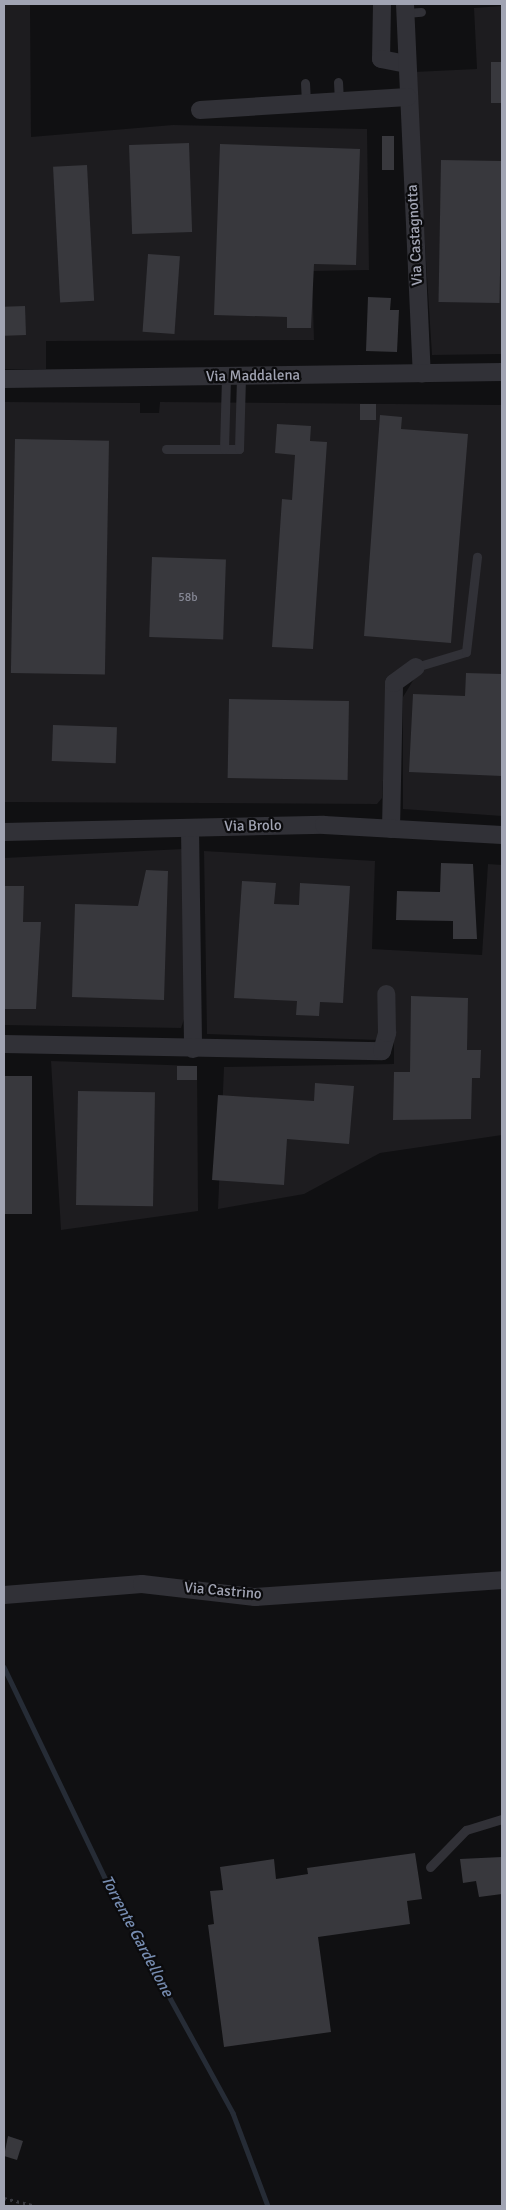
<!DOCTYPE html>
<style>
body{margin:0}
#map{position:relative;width:506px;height:2210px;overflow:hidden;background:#101012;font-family:Signika,sans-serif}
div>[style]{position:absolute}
.built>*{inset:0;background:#1d1c1f}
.stream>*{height:4.5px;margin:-2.25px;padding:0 2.25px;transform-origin:2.25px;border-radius:2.25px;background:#262c36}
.building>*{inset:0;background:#38383d;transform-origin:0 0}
.path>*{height:2.5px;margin-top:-1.25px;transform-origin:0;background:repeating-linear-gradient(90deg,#37383e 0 2.5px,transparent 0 6.5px)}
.lane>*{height:9px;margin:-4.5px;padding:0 4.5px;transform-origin:4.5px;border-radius:4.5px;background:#313137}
.street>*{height:18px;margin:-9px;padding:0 9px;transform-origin:9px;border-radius:9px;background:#313137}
span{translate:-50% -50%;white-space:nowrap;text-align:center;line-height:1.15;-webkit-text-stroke:4.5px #0b0b0d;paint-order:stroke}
.number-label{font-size:12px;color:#878996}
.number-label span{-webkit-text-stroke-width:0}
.street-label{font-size:15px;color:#a1a4b3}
.water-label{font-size:16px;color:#768cb0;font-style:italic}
.frame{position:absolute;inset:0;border:5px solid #a1a4b3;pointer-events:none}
</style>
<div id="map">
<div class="built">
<i style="clip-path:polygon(4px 4px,30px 4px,31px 137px,173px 125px,367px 129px,369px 270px,312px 271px,314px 340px,46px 341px,46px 369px,4px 369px)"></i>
<i style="clip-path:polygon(502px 6px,502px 354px,432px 355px,414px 72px,477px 69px,474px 8px)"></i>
<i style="clip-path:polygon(4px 402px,140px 403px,140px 413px,159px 413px,160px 402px,502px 405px,502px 816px,403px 809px,403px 697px,417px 674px,389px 678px,382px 798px,377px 804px,4px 802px)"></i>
<i style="clip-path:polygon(183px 849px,187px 1011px,181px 1028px,4px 1025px,4px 858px)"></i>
<i style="clip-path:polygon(204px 851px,375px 861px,372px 949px,482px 955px,488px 864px,502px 865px,502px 1135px,380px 1153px,304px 1194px,218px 1209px,224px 1067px,394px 1064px,394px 994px,379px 1040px,207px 1034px)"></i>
<i style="clip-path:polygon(51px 1061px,197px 1066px,198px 1211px,61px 1230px)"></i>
</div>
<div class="stream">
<i style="left:4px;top:1667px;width:247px;rotate:64.4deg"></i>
<i style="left:111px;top:1890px;width:254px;rotate:61.3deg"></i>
<i style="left:233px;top:2113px;width:99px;rotate:69.4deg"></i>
</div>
<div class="building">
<i style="left:491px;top:62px;width:11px;height:41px"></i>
<i style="left:382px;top:136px;width:12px;height:34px"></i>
<i style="left:189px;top:143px;width:89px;height:60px;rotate:88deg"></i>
<i style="clip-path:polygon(220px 144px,360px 149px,356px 265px,314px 264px,311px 328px,287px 328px,287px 317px,214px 315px)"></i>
<i style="left:441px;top:160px;width:61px;height:142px;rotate:1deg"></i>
<i style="left:87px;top:165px;width:136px;height:34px;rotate:87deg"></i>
<i style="left:148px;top:254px;width:32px;height:78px;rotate:4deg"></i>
<i style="clip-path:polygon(368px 297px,391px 298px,390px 310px,399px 310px,397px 352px,366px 351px)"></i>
<i style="left:25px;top:306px;width:29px;height:21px;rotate:88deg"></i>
<i style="left:376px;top:404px;width:16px;height:16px;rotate:90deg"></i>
<i style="clip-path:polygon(380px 415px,402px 417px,401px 429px,468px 434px,451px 643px,364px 636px)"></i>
<i style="clip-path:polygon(277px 424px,311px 426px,310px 441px,327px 442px,313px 649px,272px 647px,282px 499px,292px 500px,295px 455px,275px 453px)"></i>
<i style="left:15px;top:439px;width:94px;height:234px;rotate:1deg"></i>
<i style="left:152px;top:557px;width:74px;height:80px;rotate:2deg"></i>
<i style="clip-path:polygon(466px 673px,502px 674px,502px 776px,409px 772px,413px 694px,465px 696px)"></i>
<i style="left:229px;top:699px;width:120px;height:79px;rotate:1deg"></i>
<i style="left:53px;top:725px;width:64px;height:36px;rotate:2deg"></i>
<i style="clip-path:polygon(441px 863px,473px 864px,477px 939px,453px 939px,453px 921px,396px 920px,397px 891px,440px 892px)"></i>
<i style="clip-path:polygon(146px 870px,168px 871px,164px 1000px,72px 997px,75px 904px,138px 906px)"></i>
<i style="clip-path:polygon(242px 881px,276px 883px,274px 904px,299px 905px,300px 883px,350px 886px,343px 1003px,320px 1002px,319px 1016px,296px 1015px,297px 1001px,234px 998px)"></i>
<i style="clip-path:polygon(4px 886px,24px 886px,23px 922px,41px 922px,36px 1009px,4px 1009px)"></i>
<i style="clip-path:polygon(411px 996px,468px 998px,467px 1050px,481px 1050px,480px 1078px,472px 1078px,471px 1119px,393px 1120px,394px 1072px,410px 1072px)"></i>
<i style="left:177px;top:1066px;width:20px;height:14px"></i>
<i style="left:4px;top:1076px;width:28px;height:138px"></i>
<i style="clip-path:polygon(315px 1083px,354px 1086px,349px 1144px,287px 1139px,284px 1185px,212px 1180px,218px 1095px,314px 1101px)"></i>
<i style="left:78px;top:1091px;width:77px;height:114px;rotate:1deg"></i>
<i style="clip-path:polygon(415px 1853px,422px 1899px,407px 1901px,410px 1924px,318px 1937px,331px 2032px,224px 2047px,208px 1925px,214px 1924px,210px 1891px,223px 1890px,220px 1867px,274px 1859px,276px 1879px,308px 1874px,307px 1868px)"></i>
<i style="clip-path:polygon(502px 1857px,502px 1894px,479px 1897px,476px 1881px,463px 1883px,460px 1859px)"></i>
<i style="clip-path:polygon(8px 2136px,23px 2141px,17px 2160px,4px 2156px)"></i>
</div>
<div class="path">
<i style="left:4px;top:2198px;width:33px;rotate:14deg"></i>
</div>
<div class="lane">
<i style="left:405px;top:13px;width:16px;rotate:-4deg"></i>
<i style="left:338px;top:82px;width:19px;rotate:87deg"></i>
<i style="left:305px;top:83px;width:20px;rotate:87deg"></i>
<i style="left:166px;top:449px;width:73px"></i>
<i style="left:239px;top:449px;width:73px;rotate:-88.4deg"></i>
<i style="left:224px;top:449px;width:73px;rotate:-88.4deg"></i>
<i style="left:416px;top:667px;width:52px;rotate:-16.7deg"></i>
<i style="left:466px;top:652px;width:96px;rotate:-83.4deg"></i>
<i style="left:430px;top:1867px;width:52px;rotate:-45.8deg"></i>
<i style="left:466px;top:1830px;width:38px;rotate:-17deg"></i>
</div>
<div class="street">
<i style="left:382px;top:4px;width:55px;rotate:91deg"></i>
<i style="left:381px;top:59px;width:26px;rotate:11deg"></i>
<i style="left:405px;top:4px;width:370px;rotate:87.4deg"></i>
<i style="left:200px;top:110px;width:208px;rotate:-3.6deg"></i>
<i style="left:4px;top:379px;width:498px;rotate:-0.8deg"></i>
<i style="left:190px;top:828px;width:221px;rotate:89.2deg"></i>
<i style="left:391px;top:829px;width:146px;rotate:-88.8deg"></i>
<i style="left:394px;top:683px;width:27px;rotate:-36deg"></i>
<i style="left:4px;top:832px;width:320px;rotate:-1.3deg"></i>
<i style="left:324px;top:825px;width:178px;rotate:3.2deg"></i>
<i style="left:4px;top:1044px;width:378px;rotate:1.1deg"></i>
<i style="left:382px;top:1051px;width:19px;rotate:-74deg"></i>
<i style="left:387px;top:1033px;width:39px;rotate:-91deg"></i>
<i style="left:4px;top:1595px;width:138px;rotate:-4.6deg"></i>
<i style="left:142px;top:1584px;width:114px;rotate:6.6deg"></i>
<i style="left:255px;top:1597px;width:248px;rotate:-3.9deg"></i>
</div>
<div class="number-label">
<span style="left:188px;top:598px">58b</span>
</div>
<div class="street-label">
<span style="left:415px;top:235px;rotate:-93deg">Via Castagnotta</span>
<span style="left:253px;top:376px;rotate:-1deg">Via Maddalena</span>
<span style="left:253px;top:826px;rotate:-1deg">Via Brolo</span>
<span style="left:223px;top:1591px;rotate:5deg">Via Castrino</span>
</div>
<div class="water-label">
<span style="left:137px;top:1936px;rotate:62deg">Torrente Gardellone</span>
</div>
<div class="frame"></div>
</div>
